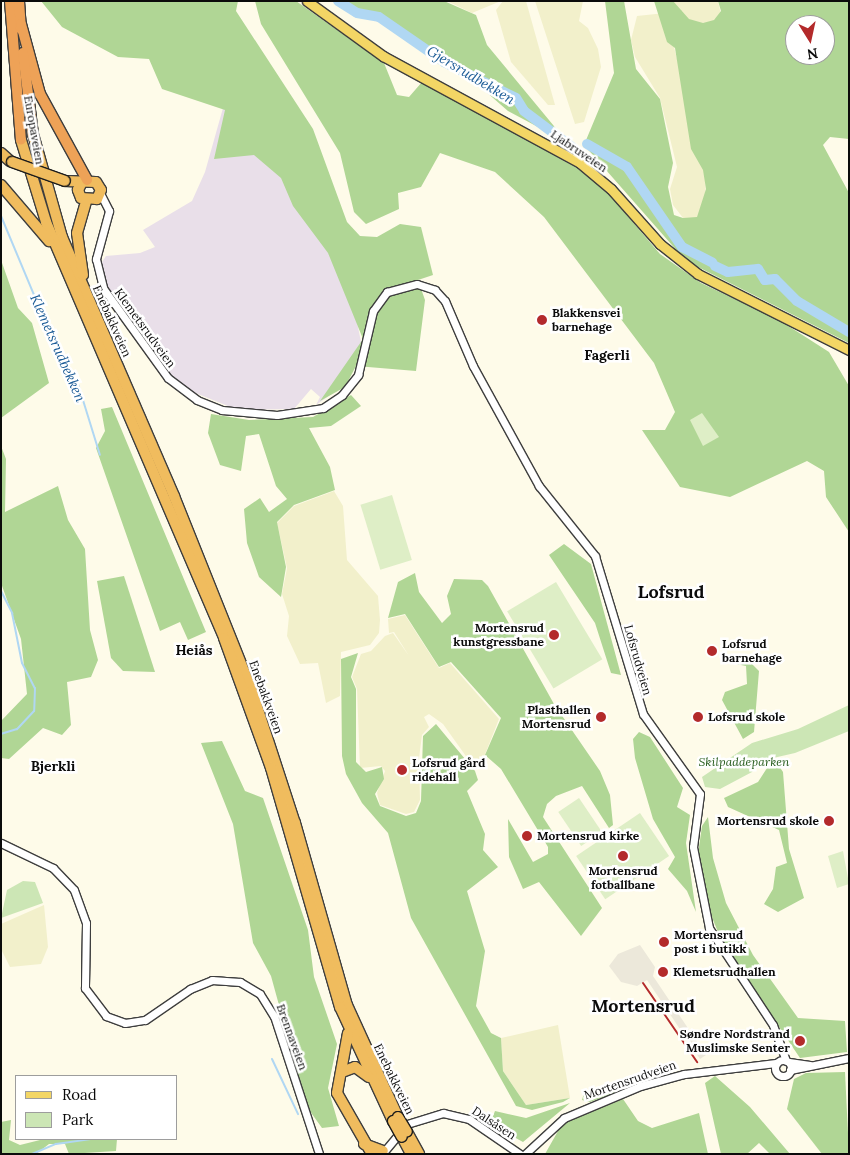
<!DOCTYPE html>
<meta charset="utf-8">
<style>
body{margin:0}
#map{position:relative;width:850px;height:1155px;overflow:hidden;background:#fefbe9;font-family:Lora,serif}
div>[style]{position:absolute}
.industrial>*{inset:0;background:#e9dfe9}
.farmland>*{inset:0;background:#f2f0cb}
.green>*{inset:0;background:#cce6b5}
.forest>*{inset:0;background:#b0d695}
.pitch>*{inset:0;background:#deeec6;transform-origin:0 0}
.plaza>*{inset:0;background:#ece8da}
.stream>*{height:2px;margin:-1px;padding:0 1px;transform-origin:1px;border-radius:1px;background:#b0d7f3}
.river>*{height:10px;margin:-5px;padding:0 5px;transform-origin:5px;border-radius:5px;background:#b0d7f3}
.roads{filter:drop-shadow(1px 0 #3e3e3e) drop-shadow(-1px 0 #3e3e3e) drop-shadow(0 1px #3e3e3e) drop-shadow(0 -1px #3e3e3e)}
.tertiary>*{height:7px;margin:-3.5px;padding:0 3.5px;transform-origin:3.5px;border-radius:3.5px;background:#fff}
.tertiary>.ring{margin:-3.5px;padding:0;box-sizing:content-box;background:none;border:7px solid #fff;border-radius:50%}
.primary>*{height:9px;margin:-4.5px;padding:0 4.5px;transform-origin:4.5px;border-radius:4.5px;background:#f3d665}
.trunk>*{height:10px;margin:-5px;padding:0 5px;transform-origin:5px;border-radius:5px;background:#f0bc5e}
.motorway>*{height:10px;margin:-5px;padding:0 5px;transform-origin:5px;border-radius:5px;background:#eea257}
.rail>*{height:2px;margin:-1px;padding:0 1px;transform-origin:1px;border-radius:1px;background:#b32a2b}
.bridges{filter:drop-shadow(1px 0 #1c1c1c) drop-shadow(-1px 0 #1c1c1c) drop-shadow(0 1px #1c1c1c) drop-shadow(0 -1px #1c1c1c)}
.trunk-bridge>*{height:10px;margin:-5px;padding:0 5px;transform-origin:5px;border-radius:5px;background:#f0bc5e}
.dots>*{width:14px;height:14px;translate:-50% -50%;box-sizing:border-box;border:2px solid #fff;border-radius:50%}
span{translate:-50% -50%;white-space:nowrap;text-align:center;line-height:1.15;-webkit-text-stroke:5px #fff;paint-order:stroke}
.street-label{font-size:12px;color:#0b0b0b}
.poi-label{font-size:12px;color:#0b0b0b;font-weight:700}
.left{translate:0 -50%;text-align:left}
.right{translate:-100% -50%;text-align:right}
.park-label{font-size:12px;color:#295e1f;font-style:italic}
.water-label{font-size:14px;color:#1b5b96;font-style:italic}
.neighbourhood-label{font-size:14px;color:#0b0b0b;font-weight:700}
.district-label{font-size:18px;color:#0b0b0b;font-weight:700}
.frame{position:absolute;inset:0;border:2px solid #0b0b0b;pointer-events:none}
.legend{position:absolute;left:15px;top:1075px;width:162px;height:65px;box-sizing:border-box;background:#fff;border:1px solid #9d9d9d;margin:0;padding:6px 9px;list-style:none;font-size:15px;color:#0b0b0b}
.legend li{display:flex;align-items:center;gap:10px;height:25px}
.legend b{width:25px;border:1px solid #9d9d9d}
.north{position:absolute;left:785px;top:15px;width:50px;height:50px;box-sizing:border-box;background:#fff;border:1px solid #9d9d9d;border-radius:50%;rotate:170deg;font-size:14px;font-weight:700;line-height:20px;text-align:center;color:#0b0b0b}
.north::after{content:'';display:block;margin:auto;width:18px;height:22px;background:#b32a2b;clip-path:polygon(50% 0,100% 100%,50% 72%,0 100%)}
</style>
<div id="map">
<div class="industrial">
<i style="clip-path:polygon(229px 103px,332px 249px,355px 312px,361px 342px,356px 366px,343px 386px,316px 405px,320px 397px,311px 389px,294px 409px,238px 410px,188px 390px,172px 378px,104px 282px,100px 265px,106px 256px,140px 253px,155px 247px,143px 230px,192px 201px,205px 172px,223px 108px)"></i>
</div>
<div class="farmland">
<i style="clip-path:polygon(447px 1px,501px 1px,472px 13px)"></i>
<i style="clip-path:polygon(503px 1px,526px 1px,555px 105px,548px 105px,511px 62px,496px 10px)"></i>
<i style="clip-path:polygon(535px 1px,583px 1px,579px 21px,588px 28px,598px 49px,601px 67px,584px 122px,575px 124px)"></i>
<i style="clip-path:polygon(670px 1px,718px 1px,721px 15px,705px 27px,674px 12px)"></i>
<i style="clip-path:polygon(665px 13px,706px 169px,705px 214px,687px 223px,673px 205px,670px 189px,677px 167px,660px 98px,635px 57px,631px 40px,637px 16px)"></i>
<i style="clip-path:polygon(334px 491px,343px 506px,347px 560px,378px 596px,380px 620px,379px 633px,370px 645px,341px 652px,340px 696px,326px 703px,318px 663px,300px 664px,287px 636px,289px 616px,282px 594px,287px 568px,277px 523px,294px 506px)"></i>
<i style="clip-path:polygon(405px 615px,439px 668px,450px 663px,499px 719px,484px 757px,473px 766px,443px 724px,429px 714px,424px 717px,429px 727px,422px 735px,419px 758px,420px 800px,414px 812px,406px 814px,380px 805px,377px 793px,385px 771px,381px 766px,360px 768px,357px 689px,352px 677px,361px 654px,371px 651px,385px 636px,393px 633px,409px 656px,394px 632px,389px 633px,388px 619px)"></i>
<i style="clip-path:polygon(44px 905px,48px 947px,41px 964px,10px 967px,1px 949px,1px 924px)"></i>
<i style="clip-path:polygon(558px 1025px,570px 1098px,526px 1105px,503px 1071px,501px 1038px)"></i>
</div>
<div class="green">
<i style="clip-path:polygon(849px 705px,849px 731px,795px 753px,760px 761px,752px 772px,720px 789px,705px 787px,702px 777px,752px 743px,798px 729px)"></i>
<i style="clip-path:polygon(23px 881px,35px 882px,43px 903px,1px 918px,7px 890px)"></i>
</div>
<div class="forest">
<i style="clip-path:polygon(41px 1px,238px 1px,236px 11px,313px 129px,347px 222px,360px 236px,377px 237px,400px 224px,421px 227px,433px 275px,418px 280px,425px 300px,416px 371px,356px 366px,345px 387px,320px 401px,363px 339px,328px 253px,293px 206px,281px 178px,254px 155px,214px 159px,225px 110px,162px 89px,149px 59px,118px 57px,62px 27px)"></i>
<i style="clip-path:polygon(255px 1px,296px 1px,384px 63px,397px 95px,409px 97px,422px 82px,577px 168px,607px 192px,660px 254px,701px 283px,779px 320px,829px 352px,849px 386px,849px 532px,826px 497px,824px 471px,807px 461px,730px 497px,680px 487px,642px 430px,665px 430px,675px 412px,654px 363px,544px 217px,495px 172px,440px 153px,421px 187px,398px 193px,399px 209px,366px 224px,354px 212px,340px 153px,261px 24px)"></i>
<i style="clip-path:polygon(343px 1px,444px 1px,476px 15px,487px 45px,568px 143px,508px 111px,461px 70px)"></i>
<i style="clip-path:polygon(evenodd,605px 1px,624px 1px,636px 69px,660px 99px,673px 163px,668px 187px,674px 215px,683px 218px,697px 217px,706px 189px,703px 170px,691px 149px,675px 48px,667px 42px,654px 1px,673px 1px,689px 19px,703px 23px,714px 20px,721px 11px,718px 1px,849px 1px,849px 139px,830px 137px,823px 145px,849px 193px,849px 343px,686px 261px,584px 145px,614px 73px,605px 1px,795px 25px,825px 25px,825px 55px,795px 55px,795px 25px)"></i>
<i style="clip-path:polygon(1px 260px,18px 308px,32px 323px,49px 383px,1px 418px)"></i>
<i style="clip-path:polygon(351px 395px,361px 406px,331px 426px,309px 428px,330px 467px,335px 490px,294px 505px,277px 522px,286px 567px,281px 597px,259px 577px,247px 543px,244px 509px,260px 498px,269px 512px,287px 499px,276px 486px,259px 434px,246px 436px,241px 471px,220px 465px,208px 433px,211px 414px,249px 420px,313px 417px)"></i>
<i style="clip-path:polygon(112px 407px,206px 632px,188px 640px,180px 622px,160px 631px,96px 448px,105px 431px,101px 409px)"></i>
<i style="clip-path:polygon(1px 446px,6px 459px,5px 512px,58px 486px,68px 520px,85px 549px,90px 630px,98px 660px,91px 677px,67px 682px,71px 725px,62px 735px,43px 728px,9px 759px,1px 758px,1px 721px,27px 694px,21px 639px,1px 583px)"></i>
<i style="clip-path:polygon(564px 544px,591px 564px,621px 675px,611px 673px,595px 623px,549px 555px)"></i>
<i style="clip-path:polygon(415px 573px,419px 592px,442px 623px,451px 614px,447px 596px,454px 579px,482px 580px,488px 586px,554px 704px,600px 771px,610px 795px,613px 825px,609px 828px,582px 786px,556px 796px,547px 804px,543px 817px,602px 908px,581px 936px,539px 882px,523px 889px,509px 857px,508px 819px,533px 862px,548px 854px,548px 847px,501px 769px,485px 755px,501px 718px,451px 662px,439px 667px,405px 614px,388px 618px,398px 582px)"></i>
<i style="clip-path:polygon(124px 576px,155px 672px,123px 671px,111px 658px,97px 581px)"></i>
<i style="clip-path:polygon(358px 653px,351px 677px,356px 689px,356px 762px,366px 772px,382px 767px,384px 779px,375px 794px,380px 806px,406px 816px,416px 813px,421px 801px,423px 736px,436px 724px,475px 771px,478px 780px,467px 791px,485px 834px,483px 850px,498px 867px,467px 891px,485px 951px,476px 1006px,491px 1033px,501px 1038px,503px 1071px,526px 1105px,570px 1098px,563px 1102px,532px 1110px,516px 1106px,411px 918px,388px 833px,362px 803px,346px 774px,342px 756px,341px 659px)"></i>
<i style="clip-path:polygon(744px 656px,759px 671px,754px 732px,743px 739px,722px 700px,725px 692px,747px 684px,746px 666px,726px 662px)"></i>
<i style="clip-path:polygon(639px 732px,650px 737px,683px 788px,677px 807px,690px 815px,686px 843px,696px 912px,687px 891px,668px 869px,675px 857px,653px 819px,635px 758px,633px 739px)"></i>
<i style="clip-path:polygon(222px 741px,245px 791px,263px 798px,308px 930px,314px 977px,337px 1044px,328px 1088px,339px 1126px,322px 1128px,307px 1107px,271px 976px,253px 943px,233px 824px,201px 743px)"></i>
<i style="clip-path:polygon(771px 762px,777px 763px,783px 772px,789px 849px,804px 898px,778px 912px,764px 904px,773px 889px,776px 867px,787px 863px,779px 830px,728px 807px,724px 798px,758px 782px)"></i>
<i style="clip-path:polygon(708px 817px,713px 858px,726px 903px,753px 955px,798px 1018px,845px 1021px,847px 1052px,800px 1058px,723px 944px,706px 903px,698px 854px,702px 826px)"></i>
<i style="clip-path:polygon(845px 1072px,849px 1154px,822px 1154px,787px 1109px,794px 1079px,806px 1073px)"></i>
<i style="clip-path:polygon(715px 1076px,750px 1107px,790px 1154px,770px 1154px,759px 1143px,747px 1154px,721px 1154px,705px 1083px)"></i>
<i style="clip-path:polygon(620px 1081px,635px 1086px,590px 1102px,582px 1100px,584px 1093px)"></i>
<i style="clip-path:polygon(623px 1099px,638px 1121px,652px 1128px,699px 1113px,708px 1154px,545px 1154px,562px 1124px)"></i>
<i style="clip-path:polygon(570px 1103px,523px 1142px,490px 1124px,495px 1111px,526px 1118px)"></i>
<i style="clip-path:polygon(11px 1120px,9px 1140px,20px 1145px,44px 1139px,117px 1139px,116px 1151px,69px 1154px,65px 1144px,49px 1144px,36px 1154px,1px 1154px,1px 1122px)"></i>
</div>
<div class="pitch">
<i style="clip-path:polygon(702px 413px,719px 437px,703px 446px,690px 420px)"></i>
<i style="left:392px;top:495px;width:68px;height:33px;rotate:73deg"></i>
<i style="left:556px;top:582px;width:90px;height:57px;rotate:59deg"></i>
<i style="left:579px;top:798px;width:41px;height:25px;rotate:56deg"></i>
<i style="left:640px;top:813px;width:52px;height:77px;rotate:56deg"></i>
<i style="clip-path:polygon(843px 851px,849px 884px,837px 888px,828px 856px)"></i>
</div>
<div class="plaza">
<i style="clip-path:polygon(640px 945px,655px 967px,653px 976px,706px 1055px,700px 1059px,647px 980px,637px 986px,621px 982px,609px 966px,618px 954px)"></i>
</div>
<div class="stream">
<i style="left:1px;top:216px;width:160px;rotate:67.3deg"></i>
<i style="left:63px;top:364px;width:25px;rotate:53deg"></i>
<i style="left:78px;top:384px;width:74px;rotate:72.8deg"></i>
<i style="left:1px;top:591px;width:25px;rotate:63deg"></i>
<i style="left:12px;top:613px;width:51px;rotate:78.7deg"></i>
<i style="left:22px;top:663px;width:28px;rotate:63deg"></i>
<i style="left:35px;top:688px;width:23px;rotate:92deg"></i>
<i style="left:34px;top:711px;width:25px;rotate:133deg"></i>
<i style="left:17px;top:729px;width:17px;rotate:163deg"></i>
<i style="left:272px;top:1059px;width:61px;rotate:64.7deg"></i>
<i style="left:23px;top:1154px;width:5px"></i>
<i style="left:32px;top:1154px;width:26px;rotate:-23deg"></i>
<i style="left:56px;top:1144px;width:35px;rotate:-8deg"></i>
</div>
<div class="river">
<i style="left:338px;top:1px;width:22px;rotate:32deg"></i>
<i style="left:357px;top:13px;width:22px;rotate:10deg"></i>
<i style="left:379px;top:17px;width:79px;rotate:34.7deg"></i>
<i style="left:444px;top:62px;width:80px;rotate:26.6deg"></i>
<i style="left:516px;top:98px;width:15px;rotate:58deg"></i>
<i style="left:524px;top:111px;width:60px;rotate:36.9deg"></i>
<i style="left:587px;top:144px;width:46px;rotate:29.9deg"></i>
<i style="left:627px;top:167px;width:97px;rotate:55.5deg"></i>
<i style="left:682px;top:247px;width:34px;rotate:27deg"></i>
<i style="left:715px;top:266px;width:14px;rotate:25deg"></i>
<i style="left:728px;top:272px;width:30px;rotate:-6deg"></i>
<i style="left:758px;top:269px;width:13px;rotate:58deg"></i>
<i style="left:765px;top:280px;width:10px;rotate:-6deg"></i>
<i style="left:775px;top:279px;width:31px;rotate:45deg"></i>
<i style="left:797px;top:301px;width:61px;rotate:30.8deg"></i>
</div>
<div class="roads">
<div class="tertiary">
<i style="left:100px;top:193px;width:20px;rotate:63deg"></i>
<i style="left:109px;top:211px;width:50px;rotate:105.2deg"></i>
<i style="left:96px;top:259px;width:30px;rotate:76deg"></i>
<i style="left:103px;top:288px;width:111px;rotate:54.2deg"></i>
<i style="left:168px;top:378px;width:36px;rotate:37deg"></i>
<i style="left:197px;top:400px;width:27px;rotate:22deg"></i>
<i style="left:222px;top:410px;width:55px;rotate:5.2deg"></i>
<i style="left:277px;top:415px;width:47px;rotate:-8.7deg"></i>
<i style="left:323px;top:408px;width:23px;rotate:-34deg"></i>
<i style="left:342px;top:395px;width:26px;rotate:-51deg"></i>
<i style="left:358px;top:375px;width:66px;rotate:-76.8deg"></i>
<i style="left:373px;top:311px;width:24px;rotate:-54deg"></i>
<i style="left:387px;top:292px;width:31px;rotate:-15deg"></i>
<i style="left:417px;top:284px;width:19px;rotate:18deg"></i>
<i style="left:435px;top:290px;width:15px;rotate:48deg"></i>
<i style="left:445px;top:301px;width:71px;rotate:66.7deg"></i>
<i style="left:473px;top:366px;width:137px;rotate:61.2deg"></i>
<i style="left:539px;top:486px;width:90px;rotate:51.3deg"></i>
<i style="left:595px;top:556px;width:165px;rotate:73.1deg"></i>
<i style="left:643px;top:714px;width:98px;rotate:54.5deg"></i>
<i style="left:700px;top:794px;width:53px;rotate:97.5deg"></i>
<i style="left:693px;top:847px;width:83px;rotate:78.8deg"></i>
<i style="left:709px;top:928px;width:116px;rotate:56.6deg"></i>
<i style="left:773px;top:1025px;width:38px;rotate:70deg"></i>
<i style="left:1px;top:843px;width:58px;rotate:25.7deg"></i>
<i style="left:53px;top:868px;width:30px;rotate:46deg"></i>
<i style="left:74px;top:890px;width:35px;rotate:70deg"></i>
<i style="left:86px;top:923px;width:65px;rotate:90.9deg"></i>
<i style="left:85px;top:988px;width:35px;rotate:53deg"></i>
<i style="left:106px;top:1016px;width:20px;rotate:20deg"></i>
<i style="left:125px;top:1023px;width:20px;rotate:-9deg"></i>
<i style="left:145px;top:1020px;width:55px;rotate:-34.6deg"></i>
<i style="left:190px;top:989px;width:24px;rotate:-22deg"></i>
<i style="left:212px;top:980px;width:28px;rotate:4deg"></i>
<i style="left:240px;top:982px;width:23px;rotate:31deg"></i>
<i style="left:260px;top:994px;width:26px;rotate:58deg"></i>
<i style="left:274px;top:1016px;width:145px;rotate:71.9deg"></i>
<i class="ring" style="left:775px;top:1060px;width:9px;height:9px"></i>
<i style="left:789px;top:1062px;width:21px;rotate:8deg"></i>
<i style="left:790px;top:1070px;width:60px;rotate:-11.5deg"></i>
<i style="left:382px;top:1154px;width:39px;rotate:-50deg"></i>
<i style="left:407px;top:1124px;width:38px;rotate:-17deg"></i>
<i style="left:443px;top:1113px;width:27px;rotate:13deg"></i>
<i style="left:469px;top:1119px;width:62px;rotate:34.5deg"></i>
<i style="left:525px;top:1154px;width:53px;rotate:-42.7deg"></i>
<i style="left:564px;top:1118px;width:82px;rotate:-22.8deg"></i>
<i style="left:640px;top:1086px;width:46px;rotate:-15.3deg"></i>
<i style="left:684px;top:1074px;width:93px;rotate:-6.8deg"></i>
</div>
<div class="primary">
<i style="left:307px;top:1px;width:94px;rotate:35.9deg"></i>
<i style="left:383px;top:56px;width:224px;rotate:28.5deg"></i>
<i style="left:580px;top:163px;width:40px;rotate:40deg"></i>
<i style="left:611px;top:189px;width:74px;rotate:48.3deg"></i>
<i style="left:660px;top:244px;width:48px;rotate:38.3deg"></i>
<i style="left:698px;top:274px;width:169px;rotate:26.7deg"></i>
</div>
<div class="trunk">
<i style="left:33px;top:134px;width:107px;rotate:74.3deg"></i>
<i style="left:62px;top:237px;width:282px;rotate:66.6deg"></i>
<i style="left:174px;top:496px;width:210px;rotate:68.2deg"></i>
<i style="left:252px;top:691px;width:139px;rotate:72deg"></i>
<i style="left:295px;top:823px;width:189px;rotate:74.1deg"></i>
<i style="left:347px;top:1005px;width:123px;rotate:65.5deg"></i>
<i style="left:21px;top:140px;width:86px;rotate:73deg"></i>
<i style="left:46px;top:222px;width:452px;rotate:66.8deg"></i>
<i style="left:224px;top:638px;width:138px;rotate:70.1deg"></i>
<i style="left:271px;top:768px;width:249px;rotate:73.9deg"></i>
<i style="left:340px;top:1007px;width:126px;rotate:65.1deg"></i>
<i style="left:1px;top:153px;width:12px;rotate:42deg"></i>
<i style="left:65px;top:181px;width:31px;rotate:2deg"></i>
<i style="left:96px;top:182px;width:9px;rotate:58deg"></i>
<i style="left:101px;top:190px;width:10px;rotate:114deg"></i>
<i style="left:97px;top:199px;width:16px;rotate:-176deg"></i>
<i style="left:81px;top:198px;width:9px;rotate:-111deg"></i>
<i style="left:78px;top:190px;width:9px;rotate:-63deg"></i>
<i style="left:1px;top:185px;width:74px;rotate:49.4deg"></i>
<i style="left:83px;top:275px;width:42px;rotate:-98.1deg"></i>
<i style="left:77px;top:233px;width:33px;rotate:-74deg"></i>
<i style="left:348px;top:1033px;width:61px;rotate:100.4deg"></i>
<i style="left:337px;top:1093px;width:70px;rotate:60.2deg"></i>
<i style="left:342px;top:1072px;width:14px;rotate:-21deg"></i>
<i style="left:355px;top:1067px;width:17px;rotate:36deg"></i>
<i style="left:407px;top:1132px;width:25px;rotate:61deg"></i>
<i style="left:402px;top:1137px;width:19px;rotate:62deg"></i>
<i style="left:364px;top:1144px;width:20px;rotate:20deg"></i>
</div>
<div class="motorway">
<i style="left:10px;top:1px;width:139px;rotate:85.5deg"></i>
<i style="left:19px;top:1px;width:28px;rotate:86deg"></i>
<i style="left:21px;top:24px;width:73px;rotate:74.8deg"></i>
<i style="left:40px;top:94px;width:98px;rotate:61.3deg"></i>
<i style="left:23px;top:53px;width:82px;rotate:83deg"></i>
</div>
</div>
<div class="rail">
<i style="left:643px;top:983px;width:96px;rotate:55.6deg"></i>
</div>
<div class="bridges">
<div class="trunk-bridge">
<i style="left:12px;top:162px;width:56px;rotate:19.7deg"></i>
<i style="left:398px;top:1117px;width:17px;rotate:59deg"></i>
<i style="left:393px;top:1121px;width:18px;rotate:61deg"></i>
</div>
</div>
<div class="dots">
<i style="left:542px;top:320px;background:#b32a2b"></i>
<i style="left:554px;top:635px;background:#b32a2b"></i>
<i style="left:712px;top:651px;background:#b32a2b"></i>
<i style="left:601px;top:717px;background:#b32a2b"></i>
<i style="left:698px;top:717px;background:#b32a2b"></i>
<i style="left:402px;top:770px;background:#b32a2b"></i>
<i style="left:829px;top:821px;background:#b32a2b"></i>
<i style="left:527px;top:836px;background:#b32a2b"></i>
<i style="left:623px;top:856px;background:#b32a2b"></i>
<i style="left:664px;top:942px;background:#b32a2b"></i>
<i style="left:663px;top:972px;background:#b32a2b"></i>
<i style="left:800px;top:1041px;background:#b32a2b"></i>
</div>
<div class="street-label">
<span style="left:34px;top:130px;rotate:80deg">Europaveien</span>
<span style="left:579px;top:151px;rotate:34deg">Ljabruveien</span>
<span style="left:112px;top:321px;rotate:66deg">Enebakkveien</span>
<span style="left:145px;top:328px;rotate:54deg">Klemetsrudveien</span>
<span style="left:638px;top:660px;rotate:74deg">Lofsrudveien</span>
<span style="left:266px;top:697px;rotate:70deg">Enebakkveien</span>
<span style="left:292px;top:1037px;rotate:70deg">Brennaveien</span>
<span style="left:394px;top:1079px;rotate:64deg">Enebakkveien</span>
<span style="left:630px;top:1080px;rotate:-19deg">Mortensrudveien</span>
<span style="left:494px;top:1123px;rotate:33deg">Dalsåsen</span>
</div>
<div class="poi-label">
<span class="left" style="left:552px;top:320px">Blakkensvei<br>barnehage</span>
<span class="right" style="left:544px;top:635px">Mortensrud<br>kunstgressbane</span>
<span class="left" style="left:722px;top:651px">Lofsrud<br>barnehage</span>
<span class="right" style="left:591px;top:717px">Plasthallen<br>Mortensrud</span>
<span class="left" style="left:708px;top:717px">Lofsrud skole</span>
<span class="left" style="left:412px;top:770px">Lofsrud gård<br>ridehall</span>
<span class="right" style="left:819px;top:821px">Mortensrud skole</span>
<span class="left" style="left:537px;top:836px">Mortensrud kirke</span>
<span style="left:623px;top:878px">Mortensrud<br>fotballbane</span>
<span class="left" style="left:674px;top:942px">Mortensrud<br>post i butikk</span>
<span class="left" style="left:673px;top:972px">Klemetsrudhallen</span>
<span class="right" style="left:790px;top:1041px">Søndre Nordstrand<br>Muslimske Senter</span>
</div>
<div class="park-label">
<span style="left:744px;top:762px">Skilpaddeparken</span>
</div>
<div class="water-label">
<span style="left:471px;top:75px;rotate:31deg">Gjersrudbekken</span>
<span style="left:58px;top:348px;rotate:66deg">Klemetsrudbekken</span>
</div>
<div class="neighbourhood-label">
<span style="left:607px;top:355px">Fagerli</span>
<span style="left:194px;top:650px">Heiås</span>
<span style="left:53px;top:766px">Bjerkli</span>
</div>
<div class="district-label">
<span style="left:671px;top:592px">Lofsrud</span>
<span style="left:643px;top:1006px">Mortensrud</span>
</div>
<div class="frame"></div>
<ul class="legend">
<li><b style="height:6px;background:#f3d665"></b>Road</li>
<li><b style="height:14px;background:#cce6b5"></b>Park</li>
</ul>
<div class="north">N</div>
</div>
